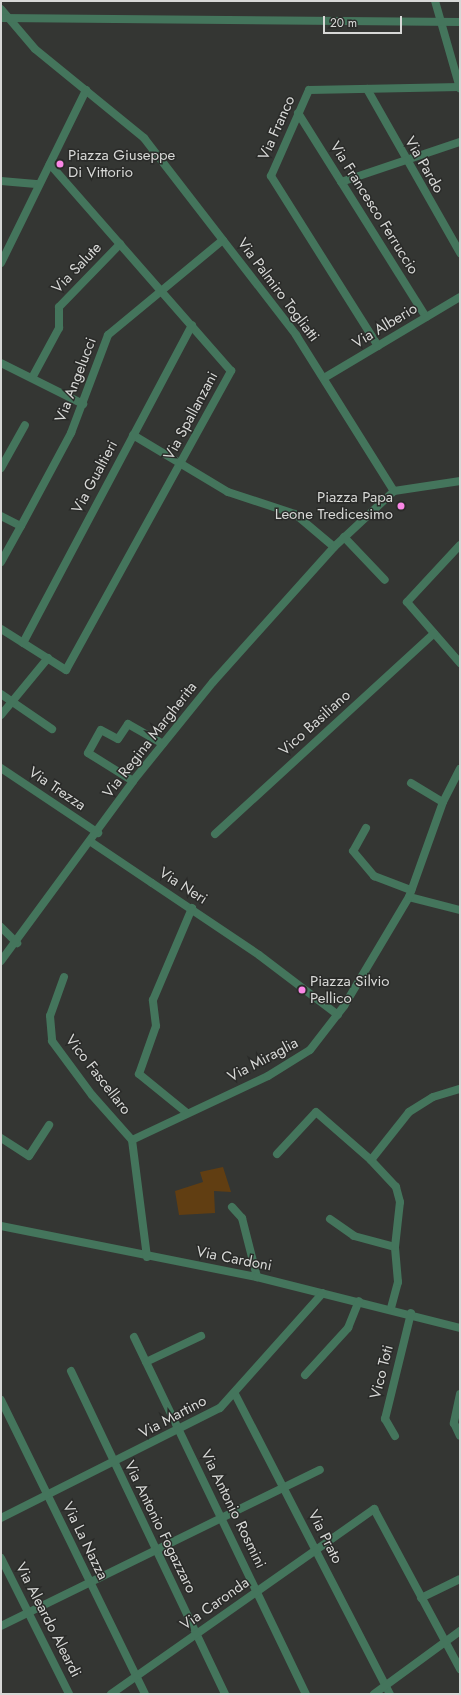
<!DOCTYPE html>
<style>
body{margin:0}
#map{position:relative;width:461px;height:1695px;overflow:hidden;background:#343633;font-family:Jost,sans-serif}
div>[style]{position:absolute}
.green>*{inset:0;background:#613e12}
.pedestrian>*{height:8px;margin:-4px;padding:0 4px;transform-origin:4px;border-radius:4px;background:#44755c}
.minor>*{height:8px;margin:-4px;padding:0 4px;transform-origin:4px;border-radius:4px;background:#44755c}
.tertiary>*{height:8px;margin:-4px;padding:0 4px;transform-origin:4px;border-radius:4px;background:#44755c}
.dots>*{width:11px;height:11px;translate:-50% -50%;box-sizing:border-box;border:2px solid #2a2b29;border-radius:50%}
span{translate:-50% -50%;white-space:nowrap;text-align:center;line-height:1.15;-webkit-text-stroke:3px #2a2b29;paint-order:stroke}
.street-label{font-size:15px;color:#d7d8d6}
.poi-label{font-size:15px;color:#d7d8d6}
.left{translate:0 -50%;text-align:left}
.right{translate:-100% -50%;text-align:right}
.frame{position:absolute;inset:0;border:2px solid #d7d8d6;pointer-events:none}
.scale{position:absolute;left:323px;top:16px;width:79px;height:18px;box-sizing:border-box;border:2px solid #d7d8d6;border-top:0;padding-left:5px;font-size:12px;line-height:14px;white-space:nowrap;color:#d7d8d6;-webkit-text-stroke:3px #2a2b29;paint-order:stroke}
</style>
<div id="map">
<div class="green">
<i style="clip-path:polygon(223px 1167px,231px 1192px,214px 1191px,215px 1213px,179px 1215px,175px 1191px,203px 1182px,200px 1172px)"></i>
</div>
<div class="pedestrian">
<i style="left:344px;top:537px;width:59px;rotate:46.4deg"></i>
<i style="left:133px;top:781px;width:53px;rotate:-148.1deg"></i>
<i style="left:88px;top:753px;width:26px;rotate:-61deg"></i>
<i style="left:101px;top:730px;width:19px;rotate:28deg"></i>
<i style="left:118px;top:739px;width:18px;rotate:-56deg"></i>
<i style="left:128px;top:724px;width:40px;rotate:29.7deg"></i>
<i style="left:152px;top:883px;width:129px;rotate:33.9deg"></i>
</div>
<div class="minor">
<i style="left:435px;top:1px;width:91px;rotate:74deg"></i>
<i style="left:1px;top:9px;width:52px;rotate:49.6deg"></i>
<i style="left:35px;top:49px;width:141px;rotate:39.2deg"></i>
<i style="left:144px;top:138px;width:249px;rotate:52.3deg"></i>
<i style="left:296px;top:335px;width:184px;rotate:57.9deg"></i>
<i style="left:367px;top:89px;width:189px;rotate:60.4deg"></i>
<i style="left:298px;top:113px;width:241px;rotate:57.9deg"></i>
<i style="left:1px;top:181px;width:38px;rotate:5deg"></i>
<i style="left:341px;top:182px;width:126px;rotate:-18.6deg"></i>
<i style="left:1px;top:263px;width:193px;rotate:-63.8deg"></i>
<i style="left:378px;top:346px;width:201px;rotate:-122.2deg"></i>
<i style="left:271px;top:176px;width:94px;rotate:-66.2deg"></i>
<i style="left:309px;top:90px;width:151px;rotate:-1.1deg"></i>
<i style="left:1px;top:363px;width:92px;rotate:26.6deg"></i>
<i style="left:32px;top:378px;width:57px;rotate:-61.6deg"></i>
<i style="left:59px;top:328px;width:21px;rotate:-90deg"></i>
<i style="left:59px;top:307px;width:88px;rotate:-45.9deg"></i>
<i style="left:324px;top:378px;width:158px;rotate:-30.8deg"></i>
<i style="left:133px;top:435px;width:111px;rotate:31deg"></i>
<i style="left:228px;top:492px;width:71px;rotate:18.2deg"></i>
<i style="left:295px;top:514px;width:51px;rotate:40.2deg"></i>
<i style="left:1px;top:468px;width:49px;rotate:-60.8deg"></i>
<i style="left:1px;top:516px;width:22px;rotate:27deg"></i>
<i style="left:21px;top:526px;width:106px;rotate:-61.7deg"></i>
<i style="left:71px;top:433px;width:105px;rotate:-69.3deg"></i>
<i style="left:108px;top:335px;width:149px;rotate:-39.6deg"></i>
<i style="left:460px;top:545px;width:78px;rotate:132.9deg"></i>
<i style="left:407px;top:602px;width:81px;rotate:49deg"></i>
<i style="left:1px;top:562px;width:41px;rotate:-60.9deg"></i>
<i style="left:1px;top:629px;width:77px;rotate:32.2deg"></i>
<i style="left:66px;top:670px;width:342px;rotate:-61.1deg"></i>
<i style="left:231px;top:371px;width:275px;rotate:-131.2deg"></i>
<i style="left:23px;top:643px;width:360px;rotate:-62deg"></i>
<i style="left:1px;top:694px;width:62px;rotate:34.5deg"></i>
<i style="left:1px;top:715px;width:74px;rotate:-50.5deg"></i>
<i style="left:1px;top:768px;width:117px;rotate:33.8deg"></i>
<i style="left:411px;top:783px;width:37px;rotate:31deg"></i>
<i style="left:366px;top:828px;width:26px;rotate:119deg"></i>
<i style="left:353px;top:851px;width:33px;rotate:50deg"></i>
<i style="left:374px;top:876px;width:40px;rotate:21deg"></i>
<i style="left:215px;top:834px;width:297px;rotate:-42.5deg"></i>
<i style="left:91px;top:842px;width:73px;rotate:33.9deg"></i>
<i style="left:409px;top:897px;width:53px;rotate:14.3deg"></i>
<i style="left:1px;top:927px;width:23px;rotate:45deg"></i>
<i style="left:259px;top:955px;width:99px;rotate:37.2deg"></i>
<i style="left:64px;top:977px;width:41px;rotate:109.7deg"></i>
<i style="left:50px;top:1016px;width:25px;rotate:85deg"></i>
<i style="left:52px;top:1041px;width:67px;rotate:53.5deg"></i>
<i style="left:92px;top:1095px;width:60px;rotate:48.4deg"></i>
<i style="left:187px;top:1113px;width:62px;rotate:-140.9deg"></i>
<i style="left:139px;top:1074px;width:51px;rotate:-70.5deg"></i>
<i style="left:156px;top:1026px;width:26px;rotate:-97deg"></i>
<i style="left:153px;top:1000px;width:100px;rotate:-67deg"></i>
<i style="left:1px;top:1138px;width:33px;rotate:33deg"></i>
<i style="left:29px;top:1156px;width:37px;rotate:-57deg"></i>
<i style="left:277px;top:1154px;width:57px;rotate:-47.1deg"></i>
<i style="left:316px;top:1112px;width:73px;rotate:41.1deg"></i>
<i style="left:232px;top:1207px;width:15px;rotate:48deg"></i>
<i style="left:242px;top:1218px;width:61px;rotate:75.7deg"></i>
<i style="left:330px;top:1219px;width:29px;rotate:35deg"></i>
<i style="left:354px;top:1236px;width:42px;rotate:15deg"></i>
<i style="left:1px;top:1226px;width:261px;rotate:11.3deg"></i>
<i style="left:257px;top:1277px;width:209px;rotate:14.1deg"></i>
<i style="left:147px;top:1257px;width:118px;rotate:-97.3deg"></i>
<i style="left:132px;top:1140px;width:150px;rotate:-25.2deg"></i>
<i style="left:268px;top:1076px;width:49px;rotate:-31.8deg"></i>
<i style="left:310px;top:1050px;width:56px;rotate:-52.3deg"></i>
<i style="left:344px;top:1006px;width:127px;rotate:-59.2deg"></i>
<i style="left:409px;top:897px;width:101px;rotate:-70.3deg"></i>
<i style="left:443px;top:802px;width:37px;rotate:-63deg"></i>
<i style="left:391px;top:1308px;width:27px;rotate:-75deg"></i>
<i style="left:398px;top:1282px;width:35px;rotate:-95deg"></i>
<i style="left:395px;top:1247px;width:45px;rotate:-83.7deg"></i>
<i style="left:400px;top:1202px;width:16px;rotate:-105deg"></i>
<i style="left:396px;top:1187px;width:37px;rotate:-133deg"></i>
<i style="left:371px;top:1160px;width:61px;rotate:-51.6deg"></i>
<i style="left:409px;top:1112px;width:28px;rotate:-32deg"></i>
<i style="left:433px;top:1097px;width:28px;rotate:-17deg"></i>
<i style="left:134px;top:1337px;width:396px;rotate:64.3deg"></i>
<i style="left:146px;top:1362px;width:61px;rotate:-25.3deg"></i>
<i style="left:71px;top:1371px;width:358px;rotate:64.5deg"></i>
<i style="left:305px;top:1375px;width:64px;rotate:-47.5deg"></i>
<i style="left:348px;top:1328px;width:29px;rotate:-68deg"></i>
<i style="left:235px;top:1394px;width:338px;rotate:62.7deg"></i>
<i style="left:460px;top:1394px;width:30px;rotate:102deg"></i>
<i style="left:454px;top:1423px;width:14px;rotate:65deg"></i>
<i style="left:1px;top:1400px;width:327px;rotate:63.9deg"></i>
<i style="left:395px;top:1436px;width:20px;rotate:-120deg"></i>
<i style="left:385px;top:1419px;width:109px;rotate:-76.2deg"></i>
<i style="left:1px;top:1518px;width:245px;rotate:-26.7deg"></i>
<i style="left:220px;top:1408px;width:154px;rotate:-48.2deg"></i>
<i style="left:1px;top:1558px;width:152px;rotate:63.4deg"></i>
<i style="left:421px;top:1598px;width:43px;rotate:-26deg"></i>
<i style="left:1px;top:1626px;width:355px;rotate:-26.1deg"></i>
<i style="left:111px;top:1694px;width:322px;rotate:-35.1deg"></i>
<i style="left:374px;top:1509px;width:182px;rotate:61.7deg"></i>
<i style="left:374px;top:1694px;width:107px;rotate:-36.2deg"></i>
</div>
<div class="tertiary">
<i style="left:1px;top:18px;width:459px;rotate:0.5deg"></i>
<i style="left:1px;top:961px;width:223px;rotate:-53.7deg"></i>
<i style="left:133px;top:781px;width:127px;rotate:-51.1deg"></i>
<i style="left:213px;top:682px;width:181px;rotate:-48.1deg"></i>
<i style="left:334px;top:547px;width:82px;rotate:-43deg"></i>
<i style="left:394px;top:491px;width:67px;rotate:-8.6deg"></i>
</div>
<div class="dots">
<i style="left:60px;top:164px;background:#fa87e6"></i>
<i style="left:401px;top:506px;background:#fa87e6"></i>
<i style="left:302px;top:990px;background:#fa87e6"></i>
</div>
<div class="street-label">
<span style="left:277px;top:128px;rotate:-66deg">Via Franco</span>
<span style="left:424px;top:165px;rotate:60deg">Via Pardo</span>
<span style="left:374px;top:208px;rotate:58deg">Via Francesco Ferruccio</span>
<span style="left:77px;top:268px;rotate:-46deg">Via Salute</span>
<span style="left:278px;top:290px;rotate:53deg">Via Palmiro Togliatti</span>
<span style="left:385px;top:326px;rotate:-31deg">Via Alberio</span>
<span style="left:76px;top:380px;rotate:-69deg">Via Angelucci</span>
<span style="left:191px;top:416px;rotate:-62deg">Via Spallanzani</span>
<span style="left:95px;top:477px;rotate:-62deg">Via Gualtieri</span>
<span style="left:315px;top:723px;rotate:-42deg">Vico Basiliano</span>
<span style="left:150px;top:740px;rotate:-52deg">Via Regina Margherita</span>
<span style="left:57px;top:789px;rotate:34deg">Via Trezza</span>
<span style="left:183px;top:886px;rotate:33deg">Via Neri</span>
<span style="left:263px;top:1060px;rotate:-28deg">Via Miraglia</span>
<span style="left:98px;top:1075px;rotate:52deg">Vico Fascellaro</span>
<span style="left:234px;top:1259px;rotate:11deg">Via Cardoni</span>
<span style="left:382px;top:1372px;rotate:-76deg">Vico Toti</span>
<span style="left:173px;top:1417px;rotate:-28deg">Via Martino</span>
<span style="left:233px;top:1509px;rotate:64deg">Via Antonio Rosmini</span>
<span style="left:160px;top:1527px;rotate:64deg">Via Antonio Fogazzaro</span>
<span style="left:325px;top:1537px;rotate:63deg">Via Prato</span>
<span style="left:85px;top:1541px;rotate:64deg">Via La Nazza</span>
<span style="left:215px;top:1604px;rotate:-35deg">Via Caronda</span>
<span style="left:48px;top:1620px;rotate:63deg">Via Aleardo Aleardi</span>
</div>
<div class="poi-label">
<span class="left" style="left:68px;top:164px">Piazza Giuseppe<br>Di Vittorio</span>
<span class="right" style="left:393px;top:506px">Piazza Papa<br>Leone Tredicesimo</span>
<span class="left" style="left:310px;top:990px">Piazza Silvio<br>Pellico</span>
</div>
<div class="frame"></div>
<div class="scale">20 m</div>
</div>
